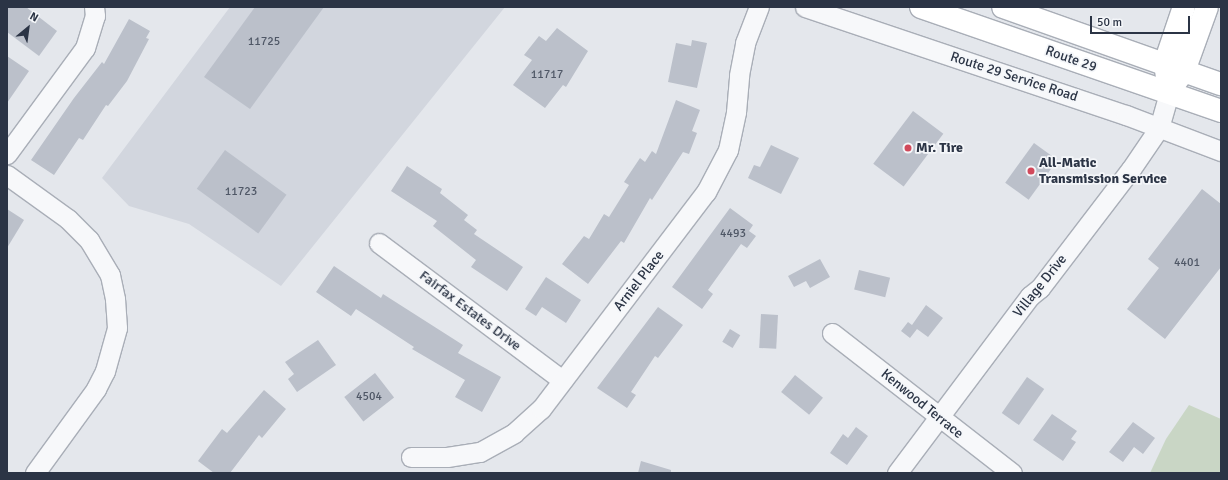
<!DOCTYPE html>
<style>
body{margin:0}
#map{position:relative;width:1228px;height:480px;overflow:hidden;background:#e4e7ec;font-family:Signika,sans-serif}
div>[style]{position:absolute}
.built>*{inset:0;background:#d2d6de}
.green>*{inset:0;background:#c9d6c5}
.building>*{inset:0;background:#bbc0ca;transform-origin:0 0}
.roads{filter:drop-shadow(1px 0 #a9aeb7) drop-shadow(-1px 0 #a9aeb7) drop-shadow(0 1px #a9aeb7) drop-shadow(0 -1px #a9aeb7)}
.minor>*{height:19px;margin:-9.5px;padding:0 9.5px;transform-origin:9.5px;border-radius:9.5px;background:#f7f8fa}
.major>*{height:22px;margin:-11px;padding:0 11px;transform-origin:11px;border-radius:11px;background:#fff}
.dots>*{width:11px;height:11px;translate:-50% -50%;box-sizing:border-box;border:2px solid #f4f6f9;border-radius:50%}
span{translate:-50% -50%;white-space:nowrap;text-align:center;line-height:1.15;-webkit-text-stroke:3.5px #f4f6f9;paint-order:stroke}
.number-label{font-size:12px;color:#4f5766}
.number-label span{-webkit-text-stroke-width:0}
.street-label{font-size:14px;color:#2b3445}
.poi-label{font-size:14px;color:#2b3445;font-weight:700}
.left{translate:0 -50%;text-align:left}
.frame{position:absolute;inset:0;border:8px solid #2b3445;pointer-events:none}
.north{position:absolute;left:8px;top:8px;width:40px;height:40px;-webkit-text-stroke:3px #f4f6f9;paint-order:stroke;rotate:29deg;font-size:11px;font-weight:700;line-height:16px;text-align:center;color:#2b3445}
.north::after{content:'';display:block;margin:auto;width:14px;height:18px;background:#2b3445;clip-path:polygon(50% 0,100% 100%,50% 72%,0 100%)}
.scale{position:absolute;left:1090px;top:16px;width:100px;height:18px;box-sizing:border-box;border:2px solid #2b3445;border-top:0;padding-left:5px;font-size:12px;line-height:14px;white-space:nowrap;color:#2b3445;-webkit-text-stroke:3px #f4f6f9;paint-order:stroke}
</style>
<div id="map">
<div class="built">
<i style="clip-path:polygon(230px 7px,505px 7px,281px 286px,189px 224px,129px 206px,102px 178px)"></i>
</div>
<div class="green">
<i style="clip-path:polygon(1189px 405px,1221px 419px,1221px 473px,1150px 473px,1166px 439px)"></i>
</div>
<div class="building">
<i style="clip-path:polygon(7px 7px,26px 7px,57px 31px,39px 56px,7px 32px)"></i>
<i style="clip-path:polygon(255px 7px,324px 7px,250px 109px,204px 77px)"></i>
<i style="clip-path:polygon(129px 19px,150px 31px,146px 38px,149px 39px,127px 81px,108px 106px,106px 105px,83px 140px,79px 138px,54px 175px,31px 160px,74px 98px,102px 62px,104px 64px)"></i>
<i style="clip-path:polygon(557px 28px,588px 51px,566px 87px,563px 85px,545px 108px,513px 85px,532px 60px,524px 55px,539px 36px,546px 41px)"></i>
<i style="clip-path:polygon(692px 40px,707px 43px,697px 88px,668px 82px,676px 43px,691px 46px)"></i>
<i style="clip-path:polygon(7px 56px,29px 71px,7px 103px)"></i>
<i style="clip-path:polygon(676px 100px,700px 110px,692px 131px,697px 133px,689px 154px,683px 152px,652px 200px,650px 198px,624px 243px,621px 241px,588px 284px,562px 264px,584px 236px,589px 239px,604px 214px,609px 217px,629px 185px,624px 182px,640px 158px,645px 162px,652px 151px,656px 154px)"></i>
<i style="left:913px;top:111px;width:38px;height:66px;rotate:37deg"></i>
<i style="left:1034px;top:143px;width:29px;height:49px;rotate:36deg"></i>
<i style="clip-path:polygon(771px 145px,799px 158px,781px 194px,748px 178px,754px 165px,760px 167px)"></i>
<i style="left:225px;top:150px;width:76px;height:48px;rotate:36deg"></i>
<i style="clip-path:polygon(407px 166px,442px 189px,440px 193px,468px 215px,464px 220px,477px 230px,474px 234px,523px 267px,507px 291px,471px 267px,476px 260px,433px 226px,437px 221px,391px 191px)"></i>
<i style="clip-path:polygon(1202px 189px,1221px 204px,1221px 267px,1165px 339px,1127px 309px,1159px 268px,1148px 259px)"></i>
<i style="clip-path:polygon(730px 208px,753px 225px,749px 231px,756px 236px,747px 248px,741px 244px,708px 290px,713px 294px,702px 309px,672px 287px)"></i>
<i style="clip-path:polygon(7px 209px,24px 220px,7px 248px)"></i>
<i style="clip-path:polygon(820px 259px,830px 277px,810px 288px,806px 281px,794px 287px,788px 276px)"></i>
<i style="clip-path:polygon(334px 266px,381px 298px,383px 294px,463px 345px,458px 353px,501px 377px,482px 412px,455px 397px,465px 380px,412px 349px,414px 347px,356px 309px,351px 316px,316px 292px)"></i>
<i style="left:859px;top:270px;width:32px;height:20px;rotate:14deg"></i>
<i style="clip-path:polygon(546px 277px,581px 300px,566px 323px,542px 307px,536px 316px,525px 309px)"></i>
<i style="clip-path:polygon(926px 305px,943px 318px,928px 337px,917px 329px,910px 338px,901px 331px,908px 322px,912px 325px)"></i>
<i style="clip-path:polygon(658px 307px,683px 325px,658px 358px,655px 356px,631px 392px,636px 395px,627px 408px,597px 388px)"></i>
<i style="left:761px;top:314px;width:17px;height:34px;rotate:3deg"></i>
<i style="left:730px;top:329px;width:12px;height:15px;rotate:31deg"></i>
<i style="clip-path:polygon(318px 340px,336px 365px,297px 392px,288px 379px,294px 374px,285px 362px)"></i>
<i style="left:375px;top:373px;width:31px;height:39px;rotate:52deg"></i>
<i style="left:795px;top:375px;width:36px;height:22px;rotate:39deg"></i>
<i style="left:1027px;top:377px;width:21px;height:44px;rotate:35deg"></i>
<i style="clip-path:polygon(264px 390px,286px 409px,262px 438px,259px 435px,230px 473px,214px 473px,198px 461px,222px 429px,227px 433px)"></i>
<i style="clip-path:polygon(1052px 414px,1077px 431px,1071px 439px,1076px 442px,1063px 461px,1033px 440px)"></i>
<i style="clip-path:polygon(1133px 422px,1155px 438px,1143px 454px,1134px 447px,1123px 462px,1109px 452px)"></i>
<i style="clip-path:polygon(856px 427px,868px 436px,847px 465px,830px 453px,843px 434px,848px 438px)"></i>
<i style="clip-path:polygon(641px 461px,671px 470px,671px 473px,638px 473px)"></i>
</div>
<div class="roads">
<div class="minor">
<i style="left:805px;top:7px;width:339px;rotate:18.6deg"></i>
<i style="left:1126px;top:115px;width:102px;rotate:20.8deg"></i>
<i style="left:7px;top:154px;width:132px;rotate:-53.7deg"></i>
<i style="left:85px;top:48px;width:34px;rotate:-73deg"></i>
<i style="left:95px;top:16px;width:9px;rotate:-96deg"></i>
<i style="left:7px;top:175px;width:75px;rotate:35.8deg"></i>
<i style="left:68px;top:219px;width:30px;rotate:45deg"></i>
<i style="left:89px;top:240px;width:41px;rotate:59deg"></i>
<i style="left:110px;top:275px;width:25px;rotate:78deg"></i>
<i style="left:115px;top:299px;width:29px;rotate:86deg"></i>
<i style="left:117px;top:328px;width:45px;rotate:105.6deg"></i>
<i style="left:105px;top:371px;width:20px;rotate:117deg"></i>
<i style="left:96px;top:389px;width:104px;rotate:126deg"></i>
<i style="left:379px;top:243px;width:229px;rotate:36.8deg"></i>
<i style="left:832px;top:333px;width:228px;rotate:37.9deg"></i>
<i style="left:411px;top:457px;width:36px"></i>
<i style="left:447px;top:457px;width:33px;rotate:-9deg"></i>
<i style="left:480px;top:452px;width:39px;rotate:-29deg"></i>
<i style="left:514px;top:433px;width:36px;rotate:-42deg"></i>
<i style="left:541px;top:409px;width:273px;rotate:-52.8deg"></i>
<i style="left:706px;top:192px;width:47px;rotate:-62.4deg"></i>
<i style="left:728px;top:150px;width:39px;rotate:-78deg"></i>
<i style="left:736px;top:112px;width:37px;rotate:-85deg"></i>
<i style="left:739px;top:75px;width:33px;rotate:-79deg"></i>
<i style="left:745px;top:43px;width:39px;rotate:-69deg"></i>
<i style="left:897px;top:473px;width:221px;rotate:-53.1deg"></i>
<i style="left:1030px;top:296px;width:13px;rotate:-39deg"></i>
<i style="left:1040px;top:288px;width:150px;rotate:-52.6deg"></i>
<i style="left:1131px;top:169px;width:50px;rotate:-55.7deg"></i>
<i style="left:1159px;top:128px;width:37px;rotate:-74deg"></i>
</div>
<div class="major">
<i style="left:921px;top:7px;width:318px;rotate:19.1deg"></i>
<i style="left:1003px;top:7px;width:231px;rotate:19.5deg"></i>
<i style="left:1167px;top:77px;width:14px;rotate:-98deg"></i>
<i style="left:1165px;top:63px;width:59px;rotate:-71.3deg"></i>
<i style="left:1175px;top:83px;width:15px;rotate:-53deg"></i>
<i style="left:1184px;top:71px;width:68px;rotate:-70.2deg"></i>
</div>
</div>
<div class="dots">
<i style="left:908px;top:148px;background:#d1495b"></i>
<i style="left:1031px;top:171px;background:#d1495b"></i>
</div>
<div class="number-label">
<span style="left:264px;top:42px">11725</span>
<span style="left:547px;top:75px">11717</span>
<span style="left:241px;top:192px">11723</span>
<span style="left:733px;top:234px">4493</span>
<span style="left:1187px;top:263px">4401</span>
<span style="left:369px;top:397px">4504</span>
</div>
<div class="street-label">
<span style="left:1071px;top:59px;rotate:19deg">Route 29</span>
<span style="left:1014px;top:77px;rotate:18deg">Route 29 Service Road</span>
<span style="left:639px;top:281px;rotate:-52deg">Arniel Place</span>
<span style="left:1040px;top:286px;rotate:-51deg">Village Drive</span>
<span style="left:470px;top:311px;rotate:37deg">Fairfax Estates Drive</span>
<span style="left:922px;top:404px;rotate:39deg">Kenwood Terrace</span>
</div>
<div class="poi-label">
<span class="left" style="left:916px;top:148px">Mr. Tire</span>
<span class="left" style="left:1039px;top:171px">All-Matic<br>Transmission Service</span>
</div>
<div class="frame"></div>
<div class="north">N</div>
<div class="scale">50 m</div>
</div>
